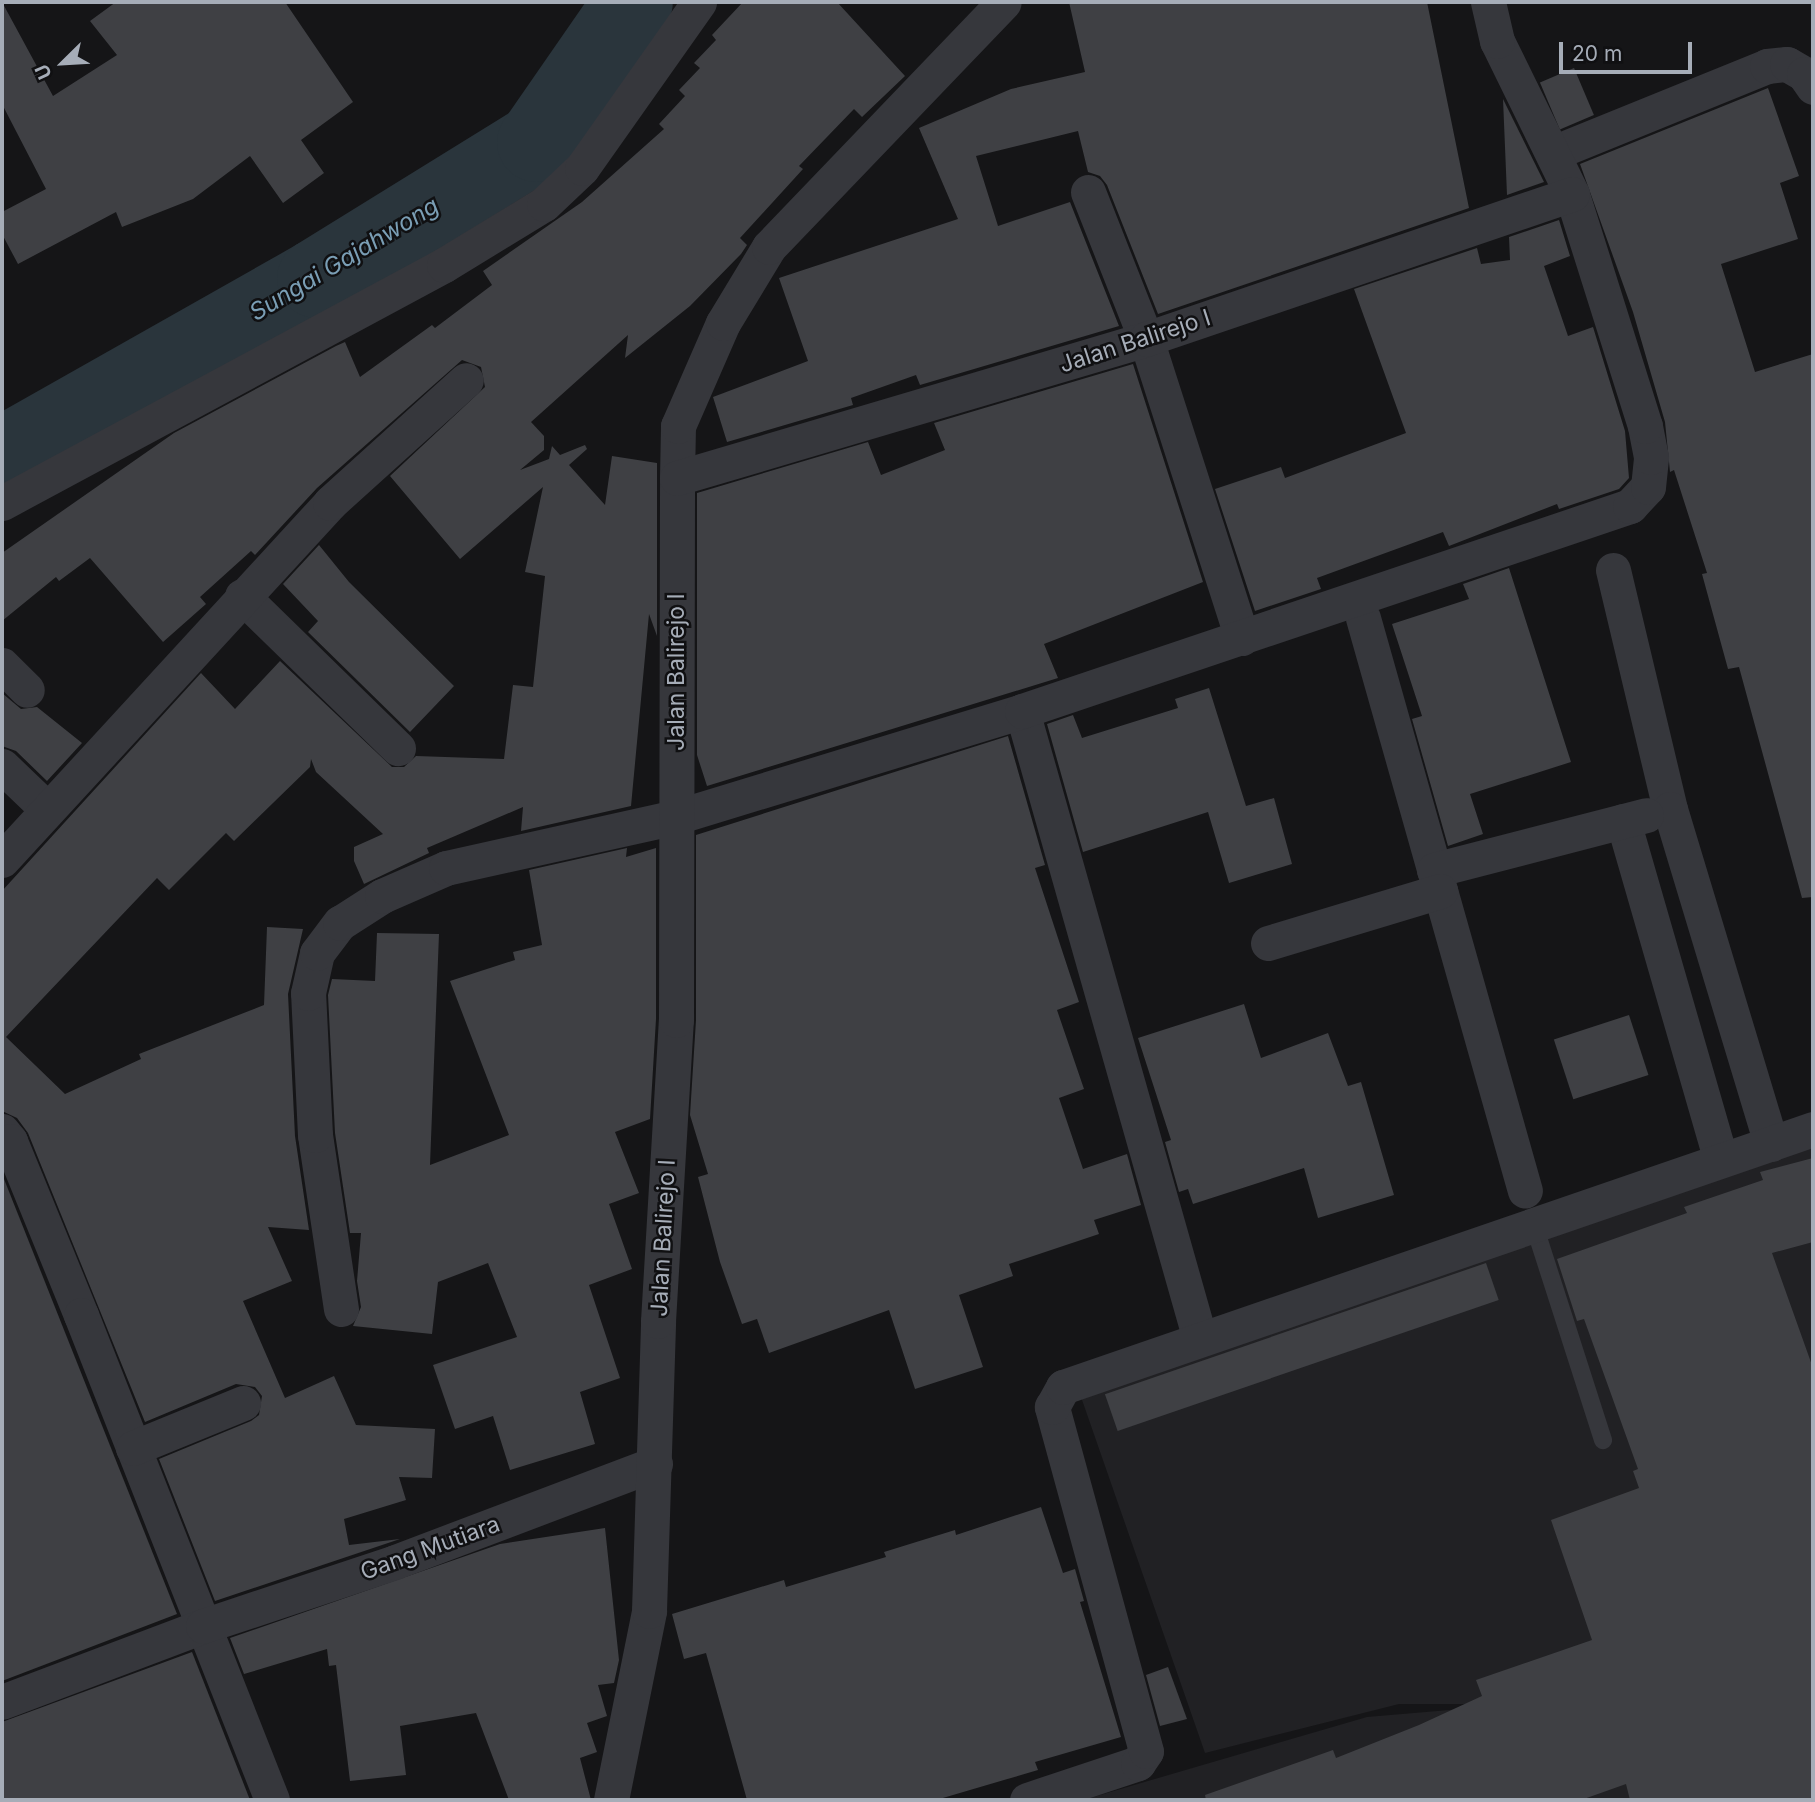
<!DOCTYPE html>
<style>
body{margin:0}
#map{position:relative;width:1815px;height:1802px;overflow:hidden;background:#151517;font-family:Inter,sans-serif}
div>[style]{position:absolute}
.built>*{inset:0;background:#212124}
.river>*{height:79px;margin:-39.5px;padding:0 39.5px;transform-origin:39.5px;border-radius:39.5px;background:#2a353c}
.building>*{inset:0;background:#3f4044;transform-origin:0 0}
.lane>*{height:18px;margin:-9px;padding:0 9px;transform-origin:9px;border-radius:9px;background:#36373c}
.street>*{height:35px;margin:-17.5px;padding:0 17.5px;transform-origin:17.5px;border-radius:17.5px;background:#36373c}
span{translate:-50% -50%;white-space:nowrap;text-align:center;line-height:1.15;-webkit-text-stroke:5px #101012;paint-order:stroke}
.street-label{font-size:23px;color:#a6adb8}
.water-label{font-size:24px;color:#7a9eb5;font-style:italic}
.frame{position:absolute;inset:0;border:4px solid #a6adb8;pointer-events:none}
.north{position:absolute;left:28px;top:28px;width:70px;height:70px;-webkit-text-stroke:5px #101012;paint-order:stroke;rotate:246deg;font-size:19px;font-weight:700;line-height:28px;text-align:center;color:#a6adb8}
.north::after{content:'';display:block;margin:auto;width:24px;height:32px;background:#a6adb8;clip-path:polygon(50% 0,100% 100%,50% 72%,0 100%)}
.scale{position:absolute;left:1559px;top:42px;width:133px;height:32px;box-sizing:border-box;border:4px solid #a6adb8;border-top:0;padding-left:9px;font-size:21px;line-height:24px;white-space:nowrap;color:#a6adb8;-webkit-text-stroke:5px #101012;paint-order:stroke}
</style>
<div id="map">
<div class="built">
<i style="clip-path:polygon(1813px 1135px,1813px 1633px,1527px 1727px,1473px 1704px,1399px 1704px,1205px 1753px,1081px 1397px)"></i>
<i style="clip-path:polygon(1813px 1636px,1813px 1800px,1083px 1800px,1367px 1717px,1473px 1708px,1522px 1732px)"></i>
</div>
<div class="river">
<i style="left:2px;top:456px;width:361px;rotate:-29.5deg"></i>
<i style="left:316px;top:278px;width:259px;rotate:-31.7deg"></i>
<i style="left:536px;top:142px;width:170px;rotate:-55.3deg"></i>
</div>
<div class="building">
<i style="clip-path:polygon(2px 2px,53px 96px,117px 55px,90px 21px,116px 2px,285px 2px,353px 102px,301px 140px,324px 173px,283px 203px,250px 156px,193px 199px,122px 227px,116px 212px,18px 264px,2px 234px,2px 212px,46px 189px,2px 104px)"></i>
<i style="clip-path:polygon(743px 2px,837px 2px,905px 76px,862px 117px,854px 109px,799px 166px,803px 169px,740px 238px,747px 245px,741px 254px,690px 306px,625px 358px,628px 335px,531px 422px,544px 436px,544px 450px,520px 470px,549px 459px,552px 446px,560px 455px,585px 445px,587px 449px,569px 465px,605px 505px,612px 456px,657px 463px,657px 636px,649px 614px,631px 806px,521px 831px,523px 807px,427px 848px,429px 853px,364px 884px,354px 861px,354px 847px,383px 834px,316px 772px,311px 759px,310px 767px,234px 841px,226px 833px,169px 890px,157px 878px,6px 1037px,65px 1094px,141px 1059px,139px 1054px,264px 1005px,267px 927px,303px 929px,288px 994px,295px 1136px,309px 1230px,268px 1227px,292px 1281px,243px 1301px,285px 1398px,334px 1376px,356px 1425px,435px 1429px,432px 1478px,399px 1477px,406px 1500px,344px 1519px,349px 1545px,400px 1539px,215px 1601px,159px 1459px,251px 1421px,259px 1415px,262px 1396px,255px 1387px,236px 1384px,145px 1422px,28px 1133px,17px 1118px,2px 1111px,2px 891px,201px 673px,235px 709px,280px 661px,392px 767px,404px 767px,416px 756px,504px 759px,513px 685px,533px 687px,545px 576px,525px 572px,543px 487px,460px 559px,390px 476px,485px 387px,481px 367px,462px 360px,317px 488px,255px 555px,251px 551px,200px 597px,206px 604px,163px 642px,90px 558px,59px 581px,56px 577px,2px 621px,2px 553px,174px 433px,336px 346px,345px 342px,360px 377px,432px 325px,435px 328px,492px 285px,483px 271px,582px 202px,664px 129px,659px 124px,685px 96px,679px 90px,700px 68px,694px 63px,716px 40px,712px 35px)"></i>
<i style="clip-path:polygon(1069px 2px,1427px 2px,1469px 208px,1158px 314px,1107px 185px,1100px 176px,1088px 172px,1078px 131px,976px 156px,998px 226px,1070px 202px,1119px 326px,920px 385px,916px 375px,851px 398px,853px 405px,727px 442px,713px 397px,808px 361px,779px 278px,958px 219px,919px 128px,1011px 89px,1085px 72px)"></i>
<i style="left:1574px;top:68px;width:51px;height:37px;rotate:67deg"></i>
<i style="clip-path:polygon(1768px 88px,1799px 176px,1780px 183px,1798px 239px,1721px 264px,1755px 372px,1813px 354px,1813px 897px,1802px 898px,1739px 667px,1728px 669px,1702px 574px,1707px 573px,1674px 470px,1670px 472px,1665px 422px,1633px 312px,1580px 164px)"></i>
<i style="clip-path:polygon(1503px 99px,1544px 182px,1507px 195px)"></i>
<i style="clip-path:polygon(1559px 220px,1570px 256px,1544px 266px,1568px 336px,1593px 327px,1625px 431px,1629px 478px,1619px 489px,1559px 509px,1557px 504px,1449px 546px,1443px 532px,1317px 578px,1321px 589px,1255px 611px,1215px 489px,1281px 467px,1285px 478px,1406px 433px,1354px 289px,1477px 248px,1481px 264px,1510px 260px,1509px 237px)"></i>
<i style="clip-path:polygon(1133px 364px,1203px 582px,1044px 644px,1058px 678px,707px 786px,697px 755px,697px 493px,868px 442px,881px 475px,945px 450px,934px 423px)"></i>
<i style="clip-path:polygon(319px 545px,349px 582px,454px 686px,410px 732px,308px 632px,318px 621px,283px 584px)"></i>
<i style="clip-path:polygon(1509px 568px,1571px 762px,1470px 794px,1483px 834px,1448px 846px,1412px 719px,1422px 716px,1392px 624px,1469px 599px,1463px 584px)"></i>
<i style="clip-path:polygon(1209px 688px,1246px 806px,1274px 798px,1292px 864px,1229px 883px,1208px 812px,1083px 852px,1047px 724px,1073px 715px,1082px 738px,1178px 708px,1175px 699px)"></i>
<i style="clip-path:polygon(2px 693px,21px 709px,37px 707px,82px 743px,47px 781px,16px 751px,2px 746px)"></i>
<i style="clip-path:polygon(1008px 736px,1045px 865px,1035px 868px,1079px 1002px,1057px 1010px,1084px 1089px,1059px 1098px,1083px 1169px,1127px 1154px,1141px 1205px,1094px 1220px,1099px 1234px,1009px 1264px,1013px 1276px,959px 1295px,983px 1367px,915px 1389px,889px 1310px,769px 1353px,757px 1319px,742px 1324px,720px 1262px,698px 1177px,708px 1174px,690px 1115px,696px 1020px,696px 835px)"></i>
<i style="clip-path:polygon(627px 848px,626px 857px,656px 848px,656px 1019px,650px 1119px,615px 1132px,639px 1193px,609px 1204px,632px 1269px,589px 1285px,620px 1378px,580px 1392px,595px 1444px,510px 1470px,493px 1416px,455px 1429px,433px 1365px,517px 1337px,488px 1263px,438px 1282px,432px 1334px,353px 1326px,361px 1307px,357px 1281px,361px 1233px,350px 1233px,335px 1133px,328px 995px,332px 979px,375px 981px,377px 933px,439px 934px,430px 1165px,509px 1135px,450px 981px,515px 960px,513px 952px,542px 945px,529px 870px)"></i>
<i style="clip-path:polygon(1244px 1004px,1261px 1058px,1328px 1033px,1348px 1086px,1361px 1082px,1394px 1195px,1318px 1218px,1304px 1168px,1193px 1204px,1188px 1189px,1179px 1192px,1165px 1142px,1171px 1140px,1138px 1038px)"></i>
<i style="left:1629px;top:1015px;width:63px;height:79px;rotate:72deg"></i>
<i style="clip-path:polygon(1813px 1158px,1813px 1242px,1772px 1253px,1813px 1368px,1813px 1800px,1630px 1800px,1626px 1784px,1581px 1800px,1206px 1800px,1205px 1795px,1333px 1750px,1336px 1758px,1419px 1725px,1482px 1696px,1476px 1680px,1592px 1640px,1551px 1520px,1639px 1488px,1633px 1471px,1638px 1469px,1584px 1319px,1577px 1321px,1557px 1259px,1687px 1213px,1684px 1207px,1763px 1180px,1760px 1172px)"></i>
<i style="clip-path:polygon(2px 1174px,177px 1614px,2px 1681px)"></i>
<i style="left:1486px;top:1263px;width:39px;height:403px;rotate:71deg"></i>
<i style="clip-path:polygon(1041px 1507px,1063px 1573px,1075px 1569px,1084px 1601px,1080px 1602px,1121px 1737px,1035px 1762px,1038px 1770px,936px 1800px,747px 1800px,706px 1653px,684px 1659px,672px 1614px,784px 1580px,786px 1587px,886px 1557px,884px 1552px,955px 1530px,956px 1535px)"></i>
<i style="clip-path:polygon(605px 1528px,619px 1660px,614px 1683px,598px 1685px,607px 1716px,587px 1723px,597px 1752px,580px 1758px,591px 1800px,509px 1800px,476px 1713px,400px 1726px,406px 1775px,350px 1781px,336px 1665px,329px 1666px,327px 1649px,244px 1674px,230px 1638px,500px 1544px)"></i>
<i style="clip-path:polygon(192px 1652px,250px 1800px,2px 1800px,2px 1722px)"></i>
<i style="clip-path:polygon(1168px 1667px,1187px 1719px,1160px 1726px,1146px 1675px)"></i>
</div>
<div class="lane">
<i style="left:1534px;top:1225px;width:226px;rotate:72.2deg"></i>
</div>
<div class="street">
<i style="left:1553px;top:153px;width:231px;rotate:-22.1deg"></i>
<i style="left:1767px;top:66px;width:20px;rotate:-6deg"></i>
<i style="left:1787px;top:64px;width:20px;rotate:30deg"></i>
<i style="left:1804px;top:74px;width:16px;rotate:55deg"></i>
<i style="left:1088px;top:192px;width:158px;rotate:68.5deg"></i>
<i style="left:1146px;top:339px;width:314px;rotate:72.2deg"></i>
<i style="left:677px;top:478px;width:52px;rotate:-88.9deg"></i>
<i style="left:678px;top:426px;width:112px;rotate:-66.4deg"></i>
<i style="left:723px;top:323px;width:89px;rotate:-58.8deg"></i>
<i style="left:769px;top:247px;width:339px;rotate:-46.2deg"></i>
<i style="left:2px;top:503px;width:502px;rotate:-28.3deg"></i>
<i style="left:444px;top:265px;width:117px;rotate:-31.4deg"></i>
<i style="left:544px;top:204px;width:52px;rotate:-43.5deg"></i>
<i style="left:582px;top:168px;width:203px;rotate:-54.8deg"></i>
<i style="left:1613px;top:570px;width:246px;rotate:76.6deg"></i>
<i style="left:1670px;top:809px;width:350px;rotate:73.2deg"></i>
<i style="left:242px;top:596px;width:218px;rotate:44.3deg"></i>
<i style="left:1363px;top:618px;width:595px;rotate:74.21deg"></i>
<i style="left:2px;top:665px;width:35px;rotate:45deg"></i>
<i style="left:1022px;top:711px;width:653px;rotate:74.18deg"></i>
<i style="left:2px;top:766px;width:62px;rotate:43.7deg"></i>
<i style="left:1623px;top:821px;width:353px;rotate:73.9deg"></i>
<i style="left:2px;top:860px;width:485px;rotate:-47.4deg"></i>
<i style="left:330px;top:503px;width:183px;rotate:-42.1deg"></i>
<i style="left:1434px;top:870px;width:219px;rotate:-14.5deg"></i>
<i style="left:1268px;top:943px;width:180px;rotate:-16.8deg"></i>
<i style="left:2px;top:1131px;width:13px;rotate:51deg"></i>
<i style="left:10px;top:1141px;width:188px;rotate:67.8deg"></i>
<i style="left:81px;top:1315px;width:521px;rotate:68.5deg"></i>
<i style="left:341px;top:1309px;width:176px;rotate:-98.5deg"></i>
<i style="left:315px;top:1135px;width:142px;rotate:-92.8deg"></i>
<i style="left:308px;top:993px;width:41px;rotate:-77.3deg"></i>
<i style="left:317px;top:953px;width:38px;rotate:-53deg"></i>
<i style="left:340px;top:923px;width:50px;rotate:-32.7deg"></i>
<i style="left:382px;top:896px;width:70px;rotate:-23.6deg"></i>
<i style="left:446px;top:868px;width:236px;rotate:-12.5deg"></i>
<i style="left:676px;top:817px;width:362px;rotate:-17deg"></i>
<i style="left:1022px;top:711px;width:642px;rotate:-18.63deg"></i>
<i style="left:1630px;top:506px;width:26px;rotate:-47deg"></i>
<i style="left:1648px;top:487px;width:30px;rotate:-84deg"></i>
<i style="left:1651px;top:457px;width:32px;rotate:-101deg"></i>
<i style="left:1645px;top:426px;width:243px;rotate:-107.5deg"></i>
<i style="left:1572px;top:194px;width:170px;rotate:-116.1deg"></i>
<i style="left:1497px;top:41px;width:40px;rotate:-103deg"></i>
<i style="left:133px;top:1448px;width:119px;rotate:-22.2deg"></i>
<i style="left:2px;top:1702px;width:215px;rotate:-20.7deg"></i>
<i style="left:203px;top:1626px;width:202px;rotate:-18.4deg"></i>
<i style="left:395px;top:1562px;width:278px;rotate:-20.7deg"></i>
<i style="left:611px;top:1800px;width:193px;rotate:-78.6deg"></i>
<i style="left:649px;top:1611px;width:290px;rotate:-88.2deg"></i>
<i style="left:658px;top:1321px;width:302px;rotate:-86.6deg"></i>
<i style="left:676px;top:1020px;width:542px;rotate:-89.89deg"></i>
<i style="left:677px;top:478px;width:489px;rotate:-16.5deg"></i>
<i style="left:1146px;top:339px;width:450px;rotate:-18.8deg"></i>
<i style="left:1027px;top:1800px;width:117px;rotate:-18.4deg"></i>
<i style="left:1138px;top:1763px;width:14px;rotate:-56deg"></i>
<i style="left:1146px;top:1751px;width:357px;rotate:-105.3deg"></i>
<i style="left:1052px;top:1407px;width:23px;rotate:-61deg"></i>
<i style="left:1063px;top:1387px;width:793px;rotate:-18.98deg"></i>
</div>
<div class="street-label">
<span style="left:1135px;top:341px;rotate:-18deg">Jalan Balirejo I</span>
<span style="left:676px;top:672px;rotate:-90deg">Jalan Balirejo I</span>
<span style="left:663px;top:1238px;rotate:-87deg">Jalan Balirejo I</span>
<span style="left:430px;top:1548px;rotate:-20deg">Gang Mutiara</span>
</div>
<div class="water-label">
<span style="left:344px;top:259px;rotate:-31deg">Sungai Gajahwong</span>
</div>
<div class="frame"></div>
<div class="north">U</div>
<div class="scale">20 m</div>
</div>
